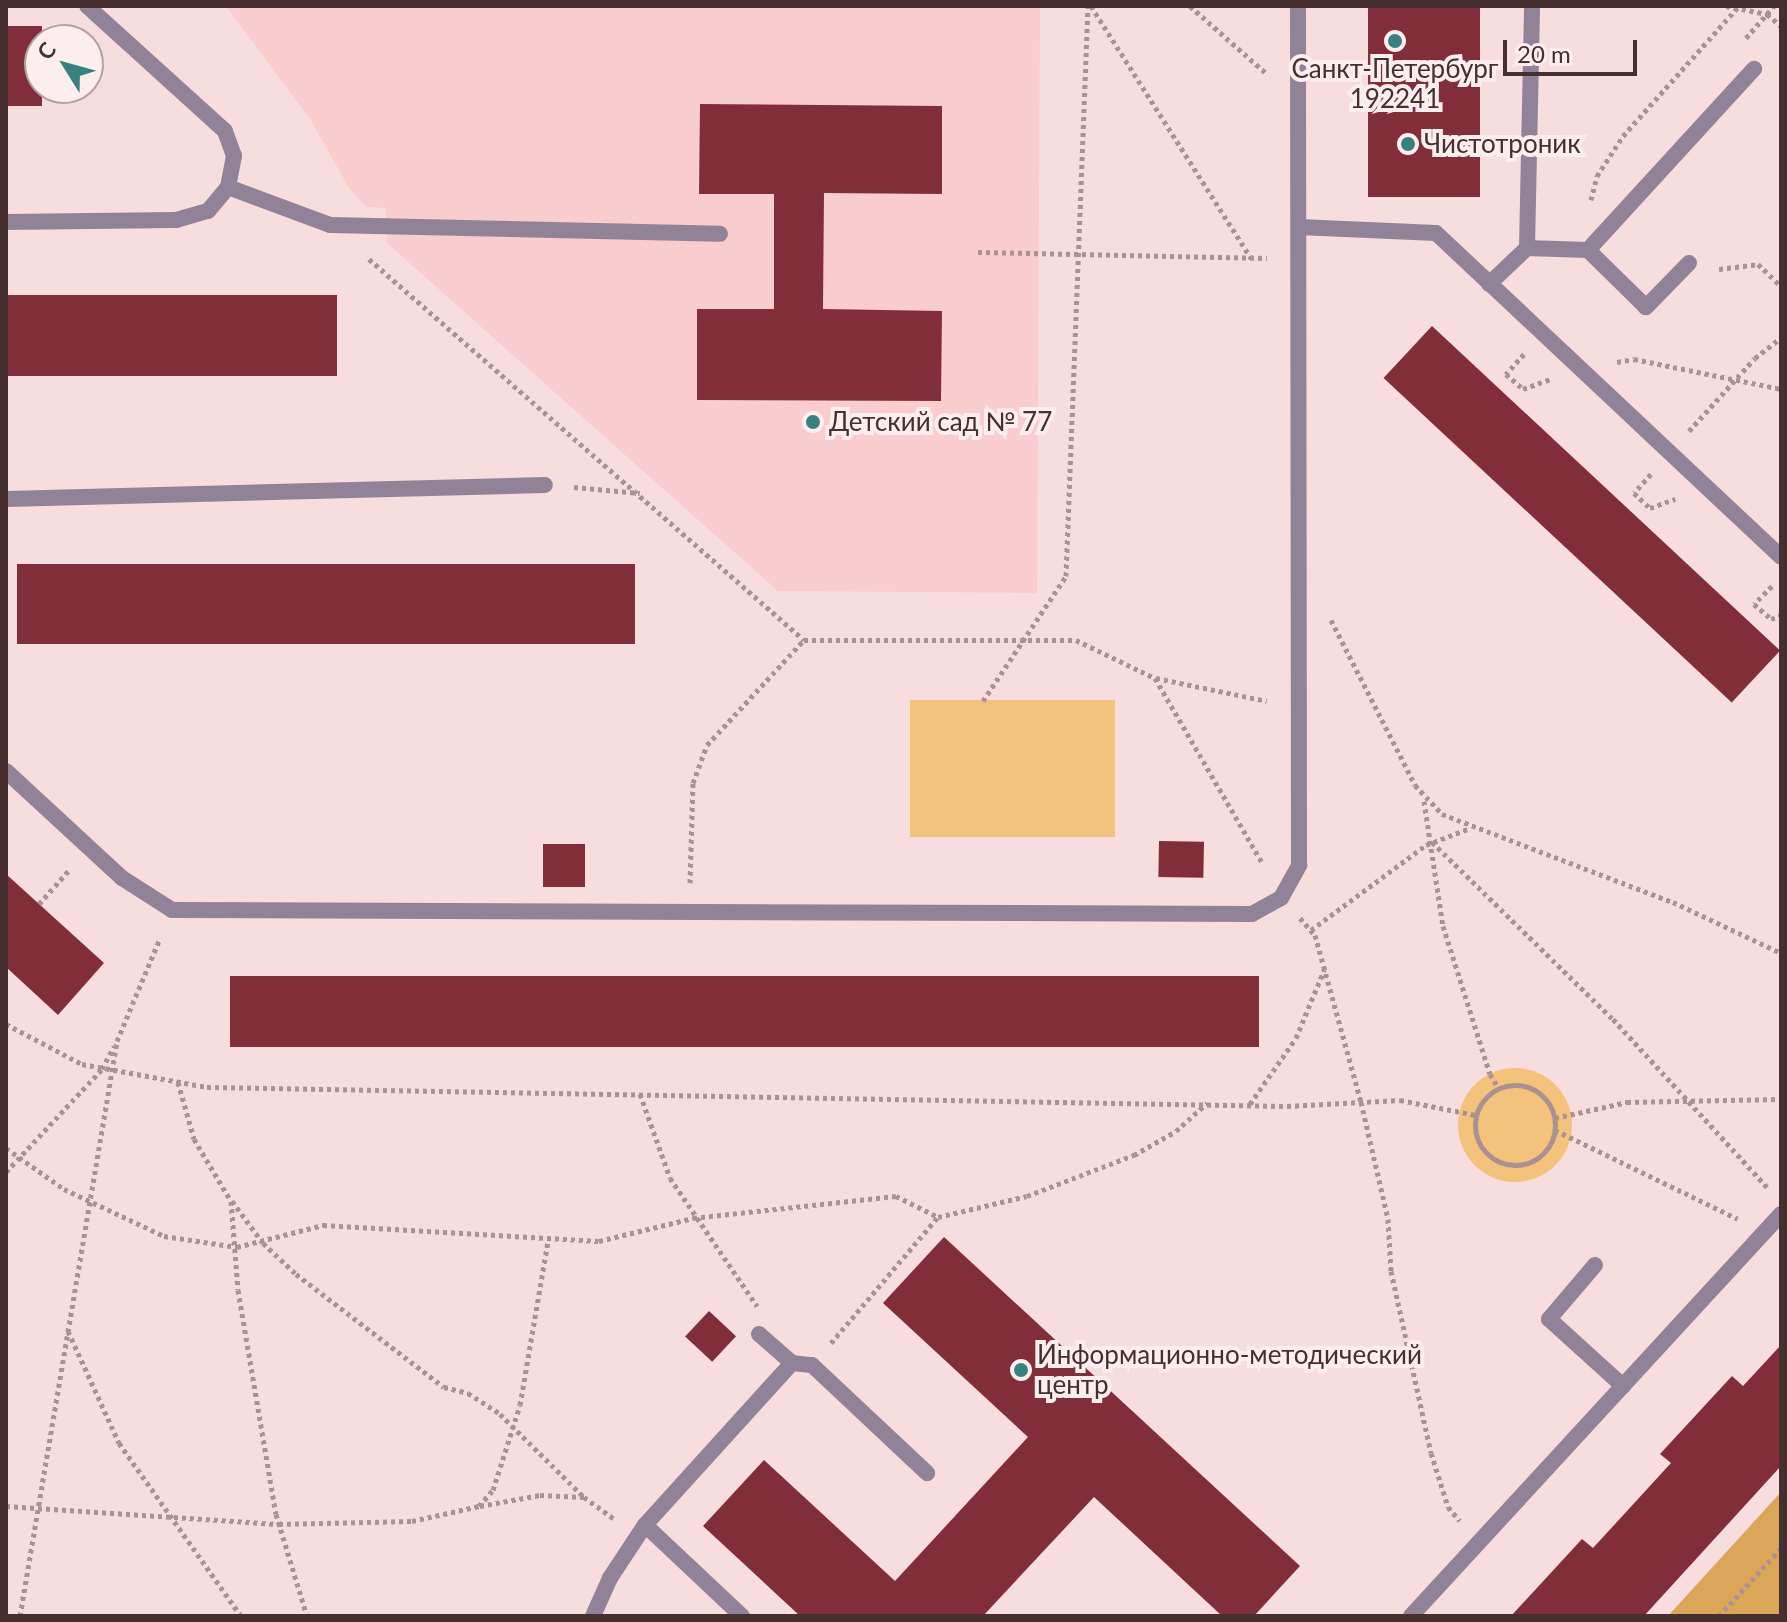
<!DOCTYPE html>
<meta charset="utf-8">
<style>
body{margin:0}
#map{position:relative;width:1787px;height:1622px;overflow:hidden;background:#f8ddde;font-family:Lato,sans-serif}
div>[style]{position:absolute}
.built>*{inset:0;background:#f9ccce}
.green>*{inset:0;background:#f3c27b;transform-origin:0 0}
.round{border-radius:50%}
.forest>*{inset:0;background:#dba658}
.building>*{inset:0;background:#812e3a;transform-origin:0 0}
.path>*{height:5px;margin-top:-2.5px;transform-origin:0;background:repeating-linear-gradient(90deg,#ab9192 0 4px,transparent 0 8px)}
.path>.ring{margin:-2.5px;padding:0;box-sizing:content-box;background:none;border:5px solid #ab9192;border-radius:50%}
.service>*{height:16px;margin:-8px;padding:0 8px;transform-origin:8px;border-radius:8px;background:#918397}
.dots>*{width:22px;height:22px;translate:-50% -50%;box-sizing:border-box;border:4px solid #fceeef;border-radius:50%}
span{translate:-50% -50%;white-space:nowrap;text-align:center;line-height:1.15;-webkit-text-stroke:8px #fceeef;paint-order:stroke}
.poi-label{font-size:26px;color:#472e2f}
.left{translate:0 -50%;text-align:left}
.frame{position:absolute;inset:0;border:8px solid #472e2f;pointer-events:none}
.north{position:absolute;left:24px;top:24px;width:80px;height:80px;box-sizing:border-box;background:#fceeef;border:2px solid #b4a1a2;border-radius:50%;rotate:307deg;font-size:22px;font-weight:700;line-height:32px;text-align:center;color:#472e2f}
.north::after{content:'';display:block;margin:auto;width:28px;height:36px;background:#398181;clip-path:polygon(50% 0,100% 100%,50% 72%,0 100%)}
.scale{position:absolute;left:1503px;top:40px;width:134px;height:36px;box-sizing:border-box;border:4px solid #472e2f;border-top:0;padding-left:10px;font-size:24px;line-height:28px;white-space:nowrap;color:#472e2f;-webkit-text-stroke:6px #fceeef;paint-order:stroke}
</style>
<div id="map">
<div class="built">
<i style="clip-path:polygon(226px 6px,1040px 6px,1037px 593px,778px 591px,387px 243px,386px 208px,366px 207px,349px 188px,310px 119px)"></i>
</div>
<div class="green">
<i style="left:1115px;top:700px;width:137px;height:205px;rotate:90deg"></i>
<i class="round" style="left:1458px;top:1068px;width:114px;height:114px"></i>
</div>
<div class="forest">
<i style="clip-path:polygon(1781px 1492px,1781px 1616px,1668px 1616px)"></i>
</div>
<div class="building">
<i style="left:1368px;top:6px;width:112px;height:191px"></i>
<i style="left:6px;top:26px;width:36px;height:80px"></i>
<i style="clip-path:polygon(700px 104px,942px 106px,942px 194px,824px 193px,823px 309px,942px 311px,941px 401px,697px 400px,697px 309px,774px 309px,774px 194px,699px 194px)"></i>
<i style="left:6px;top:295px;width:331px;height:81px"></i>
<i style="left:1432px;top:326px;width:476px;height:71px;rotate:43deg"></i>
<i style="left:17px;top:564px;width:618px;height:80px"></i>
<i style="left:1159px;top:841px;width:45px;height:36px;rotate:1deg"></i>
<i style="left:585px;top:844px;width:43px;height:42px;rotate:90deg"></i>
<i style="clip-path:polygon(6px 874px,104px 963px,58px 1015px,6px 967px)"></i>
<i style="left:230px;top:976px;width:1029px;height:71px"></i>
<i style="clip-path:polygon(944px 1237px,1300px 1566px,1254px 1616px,1222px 1616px,1094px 1497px,983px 1616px,800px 1616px,703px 1526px,764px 1460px,895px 1581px,1028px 1437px,883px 1303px)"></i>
<i style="left:709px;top:1311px;width:37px;height:35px;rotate:43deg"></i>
<i style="clip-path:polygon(1781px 1345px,1781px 1466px,1644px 1616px,1511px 1616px,1582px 1539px,1593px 1548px,1671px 1463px,1660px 1454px,1732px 1376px,1743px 1386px)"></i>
</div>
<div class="path">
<i style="left:1091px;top:6px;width:299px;rotate:57.6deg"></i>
<i style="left:1190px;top:6px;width:103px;rotate:41.4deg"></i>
<i style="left:1726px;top:6px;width:42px;rotate:11deg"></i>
<i style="left:1767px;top:14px;width:18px;rotate:41deg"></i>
<i style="left:1746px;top:38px;width:43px;rotate:-48.8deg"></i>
<i style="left:1591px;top:200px;width:25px;rotate:-76deg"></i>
<i style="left:1597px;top:176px;width:48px;rotate:-57deg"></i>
<i style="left:1623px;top:136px;width:174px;rotate:-48.3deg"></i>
<i style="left:978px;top:252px;width:289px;rotate:1.2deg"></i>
<i style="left:369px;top:259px;width:578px;rotate:41.21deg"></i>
<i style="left:1719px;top:269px;width:39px;rotate:-7deg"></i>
<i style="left:1758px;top:264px;width:32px;rotate:44deg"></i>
<i style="left:1524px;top:354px;width:27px;rotate:132deg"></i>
<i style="left:1506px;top:374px;width:23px;rotate:41deg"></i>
<i style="left:1523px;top:389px;width:29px;rotate:-20deg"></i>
<i style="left:1617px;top:362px;width:17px;rotate:-10deg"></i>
<i style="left:1634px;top:359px;width:150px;rotate:11.5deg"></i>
<i style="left:1689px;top:431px;width:98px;rotate:-47.9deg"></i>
<i style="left:1755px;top:358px;width:33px;rotate:-38deg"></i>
<i style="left:1651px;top:474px;width:25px;rotate:132deg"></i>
<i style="left:1634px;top:493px;width:22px;rotate:43deg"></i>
<i style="left:1650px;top:508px;width:27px;rotate:-20deg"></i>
<i style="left:574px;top:487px;width:66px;rotate:5.2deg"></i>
<i style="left:1772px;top:586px;width:25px;rotate:135deg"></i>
<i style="left:1754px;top:604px;width:23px;rotate:41deg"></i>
<i style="left:1771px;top:619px;width:11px;rotate:-22deg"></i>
<i style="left:1331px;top:620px;width:185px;rotate:63deg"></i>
<i style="left:1415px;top:785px;width:40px;rotate:47deg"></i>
<i style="left:1442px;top:814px;width:247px;rotate:20.9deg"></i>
<i style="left:1673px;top:902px;width:119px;rotate:25.3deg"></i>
<i style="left:1156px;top:678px;width:113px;rotate:11.7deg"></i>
<i style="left:983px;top:701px;width:150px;rotate:-56.4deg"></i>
<i style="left:1066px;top:576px;width:570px;rotate:-87.79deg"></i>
<i style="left:1424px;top:801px;width:126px;rotate:81.4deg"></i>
<i style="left:1443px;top:926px;width:155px;rotate:72.4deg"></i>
<i style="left:1490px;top:1074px;width:17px;rotate:59deg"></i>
<i style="left:1432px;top:842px;width:253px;rotate:44.4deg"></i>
<i style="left:1613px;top:1019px;width:231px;rotate:47.5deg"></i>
<i style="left:690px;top:883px;width:100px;rotate:-88.3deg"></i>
<i style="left:693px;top:783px;width:40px;rotate:-69.8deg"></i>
<i style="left:707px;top:745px;width:143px;rotate:-47.3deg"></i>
<i style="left:804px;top:640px;width:272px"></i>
<i style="left:1076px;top:640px;width:88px;rotate:25.7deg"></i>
<i style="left:1155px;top:678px;width:215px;rotate:59.9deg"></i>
<i style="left:39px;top:904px;width:47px;rotate:-48.5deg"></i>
<i style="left:1300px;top:918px;width:23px;rotate:49deg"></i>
<i style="left:1315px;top:935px;width:173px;rotate:74.6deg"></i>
<i style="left:1361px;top:1102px;width:120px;rotate:77deg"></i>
<i style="left:1388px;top:1219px;width:52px;rotate:86.7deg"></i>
<i style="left:1391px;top:1271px;width:186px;rotate:77.6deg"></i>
<i style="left:1431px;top:1453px;width:57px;rotate:72.5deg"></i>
<i style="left:1448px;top:1507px;width:18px;rotate:49deg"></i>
<i style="left:1311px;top:930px;width:143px;rotate:-36.5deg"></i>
<i style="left:1426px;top:845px;width:47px;rotate:-21.1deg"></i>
<i style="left:6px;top:1024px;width:86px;rotate:27.8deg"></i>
<i style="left:82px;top:1064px;width:127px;rotate:10.4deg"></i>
<i style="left:207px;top:1087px;width:1080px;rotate:1.01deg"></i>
<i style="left:1287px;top:1106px;width:113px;rotate:-3deg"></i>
<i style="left:1400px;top:1100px;width:77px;rotate:11.2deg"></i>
<i style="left:178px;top:1082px;width:59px;rotate:74.3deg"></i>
<i style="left:194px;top:1139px;width:72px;rotate:59.2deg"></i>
<i style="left:231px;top:1201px;width:89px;rotate:85.5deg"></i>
<i style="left:238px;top:1290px;width:227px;rotate:80.4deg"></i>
<i style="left:276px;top:1514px;width:107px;rotate:73.1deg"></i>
<i class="ring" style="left:1475px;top:1085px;width:75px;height:75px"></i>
<i style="left:640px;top:1094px;width:89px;rotate:70.3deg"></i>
<i style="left:670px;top:1178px;width:155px;rotate:55.8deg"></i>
<i style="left:1250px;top:1104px;width:80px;rotate:-55.1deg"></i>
<i style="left:1296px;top:1038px;width:74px;rotate:-67.6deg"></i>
<i style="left:1555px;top:1118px;width:74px;rotate:-12.5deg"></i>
<i style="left:1627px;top:1102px;width:154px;rotate:-1.1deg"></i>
<i style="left:1555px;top:1130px;width:203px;rotate:25.9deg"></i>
<i style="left:6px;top:1148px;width:71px;rotate:35.3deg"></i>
<i style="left:64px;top:1189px;width:110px;rotate:25.2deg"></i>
<i style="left:164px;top:1236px;width:74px;rotate:8.6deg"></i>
<i style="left:237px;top:1247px;width:89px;rotate:-14.3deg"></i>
<i style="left:323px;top:1225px;width:276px;rotate:3.3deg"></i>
<i style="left:599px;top:1241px;width:97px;rotate:-13.7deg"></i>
<i style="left:693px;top:1218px;width:204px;rotate:-6.2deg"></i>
<i style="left:896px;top:1196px;width:47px;rotate:26.6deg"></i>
<i style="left:6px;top:1172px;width:141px;rotate:-47deg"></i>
<i style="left:102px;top:1069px;width:26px;rotate:-62deg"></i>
<i style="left:232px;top:1201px;width:52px;rotate:53.6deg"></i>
<i style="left:263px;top:1243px;width:45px;rotate:43.2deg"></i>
<i style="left:296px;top:1274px;width:186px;rotate:37.4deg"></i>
<i style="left:444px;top:1387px;width:25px;rotate:14deg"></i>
<i style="left:468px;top:1393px;width:38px;rotate:33deg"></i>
<i style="left:500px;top:1414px;width:118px;rotate:44.7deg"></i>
<i style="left:584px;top:1497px;width:37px;rotate:36deg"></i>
<i style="left:68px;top:1331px;width:123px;rotate:65.5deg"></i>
<i style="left:119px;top:1443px;width:212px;rotate:54.8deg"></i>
<i style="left:831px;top:1343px;width:165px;rotate:-49.7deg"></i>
<i style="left:938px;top:1217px;width:91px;rotate:-13.3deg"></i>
<i style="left:1027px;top:1196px;width:115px;rotate:-21deg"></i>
<i style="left:1134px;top:1155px;width:48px;rotate:-29.7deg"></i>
<i style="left:1176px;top:1131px;width:42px;rotate:-42.1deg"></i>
<i style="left:6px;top:1506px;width:274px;rotate:3.8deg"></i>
<i style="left:279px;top:1524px;width:133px;rotate:-1.3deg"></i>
<i style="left:412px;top:1521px;width:69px;rotate:-12.6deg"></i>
<i style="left:479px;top:1506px;width:21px;rotate:-49deg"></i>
<i style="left:493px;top:1490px;width:89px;rotate:-72.4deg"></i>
<i style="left:520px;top:1405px;width:166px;rotate:-80.3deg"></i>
<i style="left:480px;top:1506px;width:61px;rotate:-10.4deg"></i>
<i style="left:540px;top:1495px;width:44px;rotate:2.6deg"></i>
<i style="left:20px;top:1616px;width:583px;rotate:-80.42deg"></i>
<i style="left:117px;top:1041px;width:112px;rotate:-67.3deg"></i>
<i style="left:1719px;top:1616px;width:92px;rotate:-47.6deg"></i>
</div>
<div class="service">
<i style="left:228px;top:187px;width:109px;rotate:20.4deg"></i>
<i style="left:330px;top:225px;width:390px;rotate:1.3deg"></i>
<i style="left:6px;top:222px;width:170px;rotate:-0.7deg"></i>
<i style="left:176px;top:220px;width:33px;rotate:-16deg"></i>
<i style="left:208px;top:211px;width:31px;rotate:-50deg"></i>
<i style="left:228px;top:187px;width:32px;rotate:-79deg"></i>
<i style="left:234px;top:156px;width:27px;rotate:-110deg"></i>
<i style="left:225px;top:131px;width:186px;rotate:-137.8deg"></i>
<i style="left:1299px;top:227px;width:137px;rotate:2.5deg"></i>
<i style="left:1436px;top:233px;width:473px;rotate:43.2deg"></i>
<i style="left:1527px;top:248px;width:242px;rotate:-88.8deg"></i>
<i style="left:1689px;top:263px;width:62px;rotate:134.3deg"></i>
<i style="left:1646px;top:307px;width:81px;rotate:-135.5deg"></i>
<i style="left:1588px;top:250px;width:246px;rotate:-47.5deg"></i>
<i style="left:1489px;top:284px;width:52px;rotate:-43.5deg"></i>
<i style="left:1527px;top:248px;width:61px;rotate:1.9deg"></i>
<i style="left:6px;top:499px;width:539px;rotate:-1.49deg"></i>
<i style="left:6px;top:771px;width:158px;rotate:42.7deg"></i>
<i style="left:122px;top:878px;width:59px;rotate:32.6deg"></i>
<i style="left:172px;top:910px;width:1080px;rotate:0.21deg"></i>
<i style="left:1252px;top:914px;width:33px;rotate:-29deg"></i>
<i style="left:1281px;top:898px;width:38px;rotate:-61deg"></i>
<i style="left:1299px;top:865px;width:859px;rotate:-90.07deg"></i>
<i style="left:1595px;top:1265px;width:71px;rotate:130.4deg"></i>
<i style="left:1549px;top:1319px;width:100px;rotate:42.2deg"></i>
<i style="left:792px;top:1363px;width:20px;rotate:6deg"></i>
<i style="left:812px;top:1365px;width:158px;rotate:43.2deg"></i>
<i style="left:645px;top:1525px;width:133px;rotate:43.2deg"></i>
<i style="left:593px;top:1616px;width:42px;rotate:-65.9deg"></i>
<i style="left:610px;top:1578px;width:64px;rotate:-56.6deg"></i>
<i style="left:645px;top:1525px;width:219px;rotate:-47.8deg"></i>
<i style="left:792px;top:1363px;width:44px;rotate:-138.7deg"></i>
<i style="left:1411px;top:1616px;width:546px;rotate:-47.37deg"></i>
</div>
<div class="dots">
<i style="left:1395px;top:41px;background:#398181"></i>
<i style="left:1408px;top:144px;background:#398181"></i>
<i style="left:813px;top:422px;background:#398181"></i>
<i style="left:1021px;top:1370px;background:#398181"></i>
</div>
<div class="poi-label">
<span style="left:1395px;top:84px">Санкт-Петербург<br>192241</span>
<span class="left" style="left:1424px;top:144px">Чистотроник</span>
<span class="left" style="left:829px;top:422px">Детский сад № 77</span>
<span class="left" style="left:1037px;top:1370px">Информационно-методический<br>центр</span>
</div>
<div class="frame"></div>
<div class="north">С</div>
<div class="scale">20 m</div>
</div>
